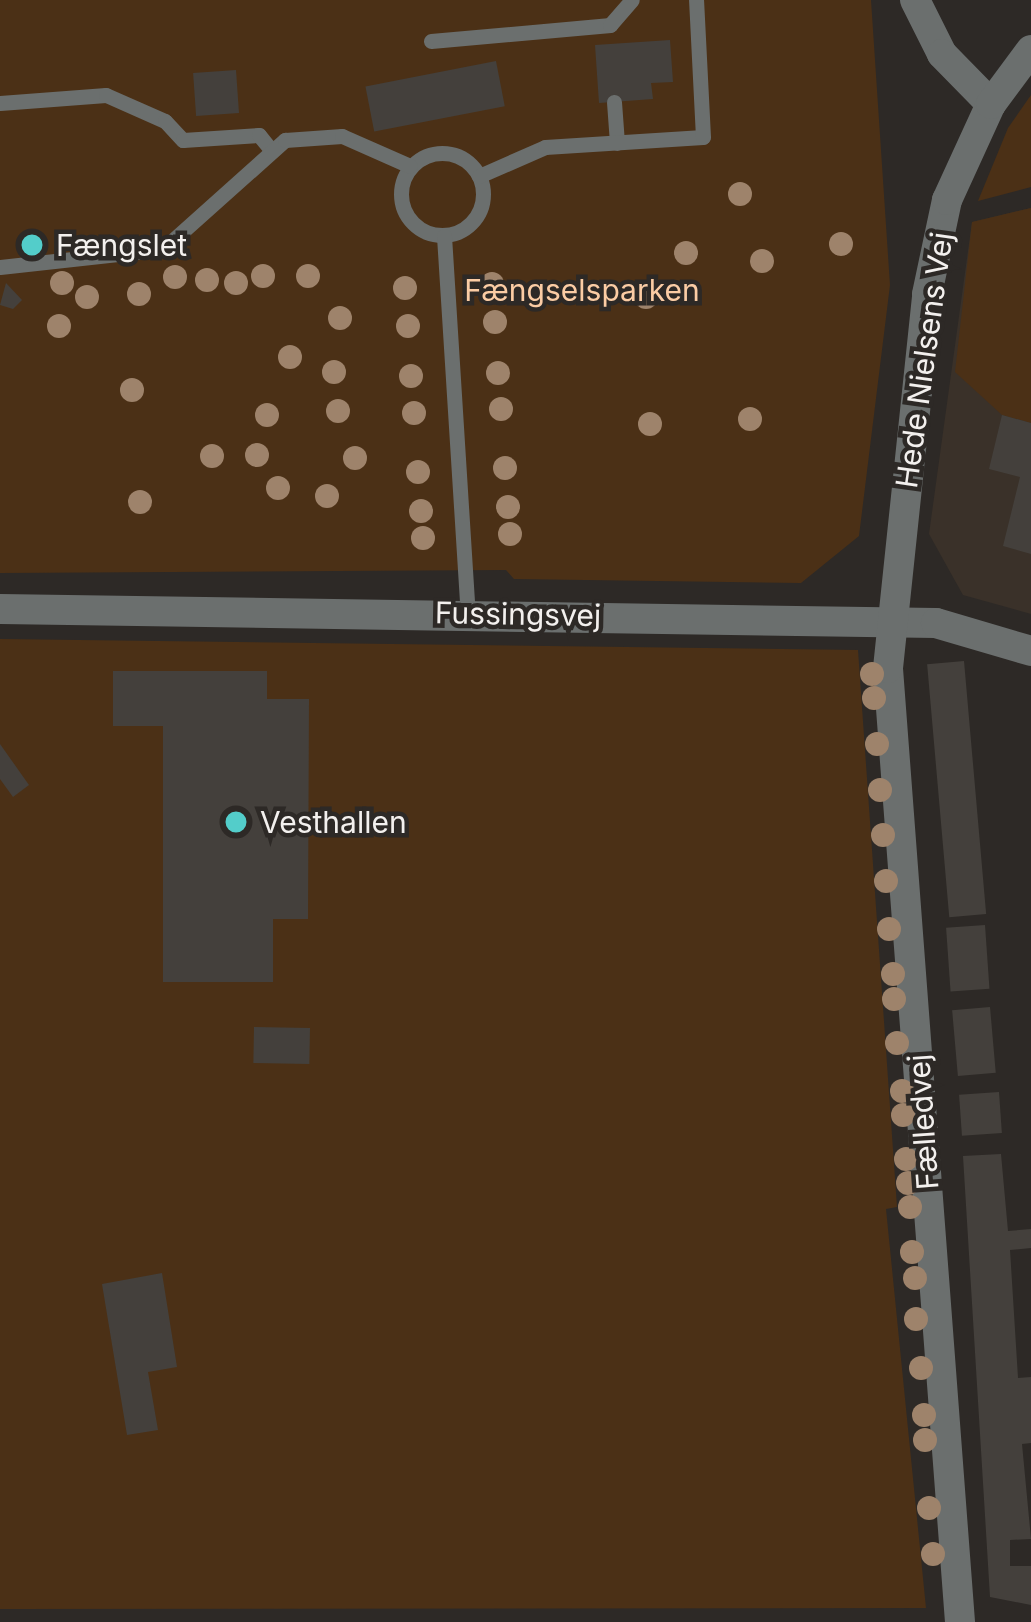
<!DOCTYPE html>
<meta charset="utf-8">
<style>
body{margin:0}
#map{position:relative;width:1031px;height:1622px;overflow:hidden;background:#2d2926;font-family:Inter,sans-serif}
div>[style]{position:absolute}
.built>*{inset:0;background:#3a3129}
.green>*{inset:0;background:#4b3016}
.building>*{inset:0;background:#44403c;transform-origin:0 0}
.lane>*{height:15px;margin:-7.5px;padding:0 7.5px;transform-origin:7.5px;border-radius:7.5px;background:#6b6f6e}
.lane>.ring{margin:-7.5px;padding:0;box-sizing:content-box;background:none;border:15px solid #6b6f6e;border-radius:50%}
.street>*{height:30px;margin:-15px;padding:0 15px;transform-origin:15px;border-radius:15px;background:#6b6f6e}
.trees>*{width:24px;height:24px;margin:-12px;border-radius:50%;background:#9e836b}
.dots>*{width:33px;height:33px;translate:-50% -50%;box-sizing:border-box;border:6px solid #2d2926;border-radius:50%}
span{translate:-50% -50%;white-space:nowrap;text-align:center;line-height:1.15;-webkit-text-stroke:9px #2d2926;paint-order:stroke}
.poi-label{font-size:30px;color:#f3f0ee}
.left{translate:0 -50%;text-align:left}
.park-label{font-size:30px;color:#fbcca4}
.street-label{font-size:30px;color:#f3f0ee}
</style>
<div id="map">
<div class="built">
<i style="clip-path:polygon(1031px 208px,1031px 614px,963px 595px,929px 534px,972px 222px)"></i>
</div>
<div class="green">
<i style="clip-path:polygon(0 0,871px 0,890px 285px,859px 536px,801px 583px,514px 579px,506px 570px,0 573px)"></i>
<i style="clip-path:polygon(1031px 95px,1031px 187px,978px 201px,1008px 128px)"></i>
<i style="clip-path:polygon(1031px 208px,1031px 423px,1002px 415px,955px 372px,972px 222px)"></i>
<i style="clip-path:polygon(0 639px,858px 650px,897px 1207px,886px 1209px,926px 1608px,0 1609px)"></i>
</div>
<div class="building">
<i style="clip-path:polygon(670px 40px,673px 82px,651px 83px,653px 99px,599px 103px,595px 45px)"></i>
<i style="left:496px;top:61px;width:46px;height:133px;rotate:79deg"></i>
<i style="left:236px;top:70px;width:43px;height:43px;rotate:86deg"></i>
<i style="clip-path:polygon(6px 283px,22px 300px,13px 309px,0 305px)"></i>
<i style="clip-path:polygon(1002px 415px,1031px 423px,1031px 554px,1003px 546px,1020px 477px,989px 469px)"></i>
<i style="left:964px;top:661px;width:254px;height:37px;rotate:85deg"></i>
<i style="clip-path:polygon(113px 671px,267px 671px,267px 699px,309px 699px,308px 919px,273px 919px,273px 982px,163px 982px,163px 726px,113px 726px)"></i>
<i style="clip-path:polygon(0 744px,29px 785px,13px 797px,0 779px)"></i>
<i style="left:985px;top:925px;width:64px;height:39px;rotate:86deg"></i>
<i style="left:990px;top:1007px;width:66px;height:38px;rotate:85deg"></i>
<i style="left:254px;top:1027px;width:56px;height:36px;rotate:1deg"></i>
<i style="left:999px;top:1092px;width:41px;height:40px;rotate:86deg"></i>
<i style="clip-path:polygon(1001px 1154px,1008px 1231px,1031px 1229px,1031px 1248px,1010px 1250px,1018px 1378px,1031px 1377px,1031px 1443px,1022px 1444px,1031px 1539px,1010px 1540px,1010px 1566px,1031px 1566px,1031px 1605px,990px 1597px,963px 1156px)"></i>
<i style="clip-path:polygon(162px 1273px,177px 1367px,148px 1372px,158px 1430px,127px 1435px,102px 1284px)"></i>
</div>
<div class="lane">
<i style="left:431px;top:41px;width:180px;rotate:-5.1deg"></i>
<i style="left:610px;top:25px;width:33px;rotate:-49deg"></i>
<i style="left:614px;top:102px;width:41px;rotate:85.8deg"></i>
<i style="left:0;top:103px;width:106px;rotate:-4.3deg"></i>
<i style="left:106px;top:95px;width:64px;rotate:23.8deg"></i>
<i style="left:165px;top:121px;width:26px;rotate:47deg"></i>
<i style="left:183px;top:140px;width:76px;rotate:-3.8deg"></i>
<i style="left:259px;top:135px;width:14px;rotate:51deg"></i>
<i class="ring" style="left:401px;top:153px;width:67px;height:67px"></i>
<i style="left:479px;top:176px;width:72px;rotate:-23.7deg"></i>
<i style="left:545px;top:147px;width:158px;rotate:-3.6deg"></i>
<i style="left:703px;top:137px;width:137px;rotate:-92.9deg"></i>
<i style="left:444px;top:236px;width:378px;rotate:86.4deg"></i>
<i style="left:0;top:267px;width:164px;rotate:-6.3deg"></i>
<i style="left:163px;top:249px;width:164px;rotate:-41.8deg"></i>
<i style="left:285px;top:140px;width:57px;rotate:-4deg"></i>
<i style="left:342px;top:136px;width:74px;rotate:23.8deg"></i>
</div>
<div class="street">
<i style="left:915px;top:0;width:60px;rotate:63.4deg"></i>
<i style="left:942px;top:54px;width:70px;rotate:45.6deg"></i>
<i style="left:0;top:609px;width:936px;rotate:0.86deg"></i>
<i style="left:936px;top:623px;width:99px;rotate:16.4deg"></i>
<i style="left:960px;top:1622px;width:957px;rotate:-94.32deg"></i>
<i style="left:888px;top:668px;width:376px;rotate:-84deg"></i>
<i style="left:927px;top:294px;width:96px;rotate:-78deg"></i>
<i style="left:947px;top:200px;width:106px;rotate:-65.4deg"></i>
<i style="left:991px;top:104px;width:67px;rotate:-53.5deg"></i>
</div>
<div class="trees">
<i style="left:740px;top:194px"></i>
<i style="left:841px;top:244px"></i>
<i style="left:686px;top:253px"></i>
<i style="left:762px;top:261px"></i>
<i style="left:263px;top:276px"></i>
<i style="left:308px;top:276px"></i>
<i style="left:175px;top:277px"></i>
<i style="left:207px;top:280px"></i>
<i style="left:62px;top:283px"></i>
<i style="left:236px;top:283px"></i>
<i style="left:492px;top:284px"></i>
<i style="left:405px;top:288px"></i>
<i style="left:139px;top:294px"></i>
<i style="left:87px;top:297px"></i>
<i style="left:646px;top:297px"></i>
<i style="left:340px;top:318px"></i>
<i style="left:495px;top:322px"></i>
<i style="left:59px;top:326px"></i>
<i style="left:408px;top:326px"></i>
<i style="left:290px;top:357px"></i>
<i style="left:334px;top:372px"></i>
<i style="left:498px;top:373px"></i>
<i style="left:411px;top:376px"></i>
<i style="left:132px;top:390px"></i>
<i style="left:501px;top:409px"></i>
<i style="left:338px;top:411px"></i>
<i style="left:414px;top:413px"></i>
<i style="left:267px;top:415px"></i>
<i style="left:750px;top:419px"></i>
<i style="left:650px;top:424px"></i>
<i style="left:257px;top:455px"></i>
<i style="left:212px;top:456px"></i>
<i style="left:355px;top:458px"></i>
<i style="left:505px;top:468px"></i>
<i style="left:418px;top:472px"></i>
<i style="left:278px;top:488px"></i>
<i style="left:327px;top:496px"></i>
<i style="left:140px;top:502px"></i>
<i style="left:508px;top:507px"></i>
<i style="left:421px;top:511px"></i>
<i style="left:510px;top:534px"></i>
<i style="left:423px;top:538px"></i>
<i style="left:872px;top:674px"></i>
<i style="left:874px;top:698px"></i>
<i style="left:877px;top:744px"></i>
<i style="left:880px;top:790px"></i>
<i style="left:883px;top:835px"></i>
<i style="left:886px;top:881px"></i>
<i style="left:889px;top:929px"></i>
<i style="left:893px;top:974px"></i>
<i style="left:894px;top:999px"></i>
<i style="left:897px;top:1043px"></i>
<i style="left:902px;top:1091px"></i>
<i style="left:903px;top:1115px"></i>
<i style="left:906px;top:1159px"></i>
<i style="left:908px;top:1183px"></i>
<i style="left:910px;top:1207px"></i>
<i style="left:912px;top:1252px"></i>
<i style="left:915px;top:1278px"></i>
<i style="left:916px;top:1319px"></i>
<i style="left:921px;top:1368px"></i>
<i style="left:924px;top:1415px"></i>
<i style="left:925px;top:1440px"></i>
<i style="left:929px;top:1508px"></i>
<i style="left:933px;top:1554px"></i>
</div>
<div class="dots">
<i style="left:32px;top:245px;background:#53cdca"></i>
<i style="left:236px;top:822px;background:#53cdca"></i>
</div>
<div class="poi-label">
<span class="left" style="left:56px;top:245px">Fængslet</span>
<span class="left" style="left:260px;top:822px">Vesthallen</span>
</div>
<div class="park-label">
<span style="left:582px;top:290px">Fængselsparken</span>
</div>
<div class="street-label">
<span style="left:924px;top:360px;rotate:-82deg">Hede Nielsens Vej</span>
<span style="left:518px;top:614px;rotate:1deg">Fussingsvej</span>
<span style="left:923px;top:1122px;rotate:-94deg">Fælledvej</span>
</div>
</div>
